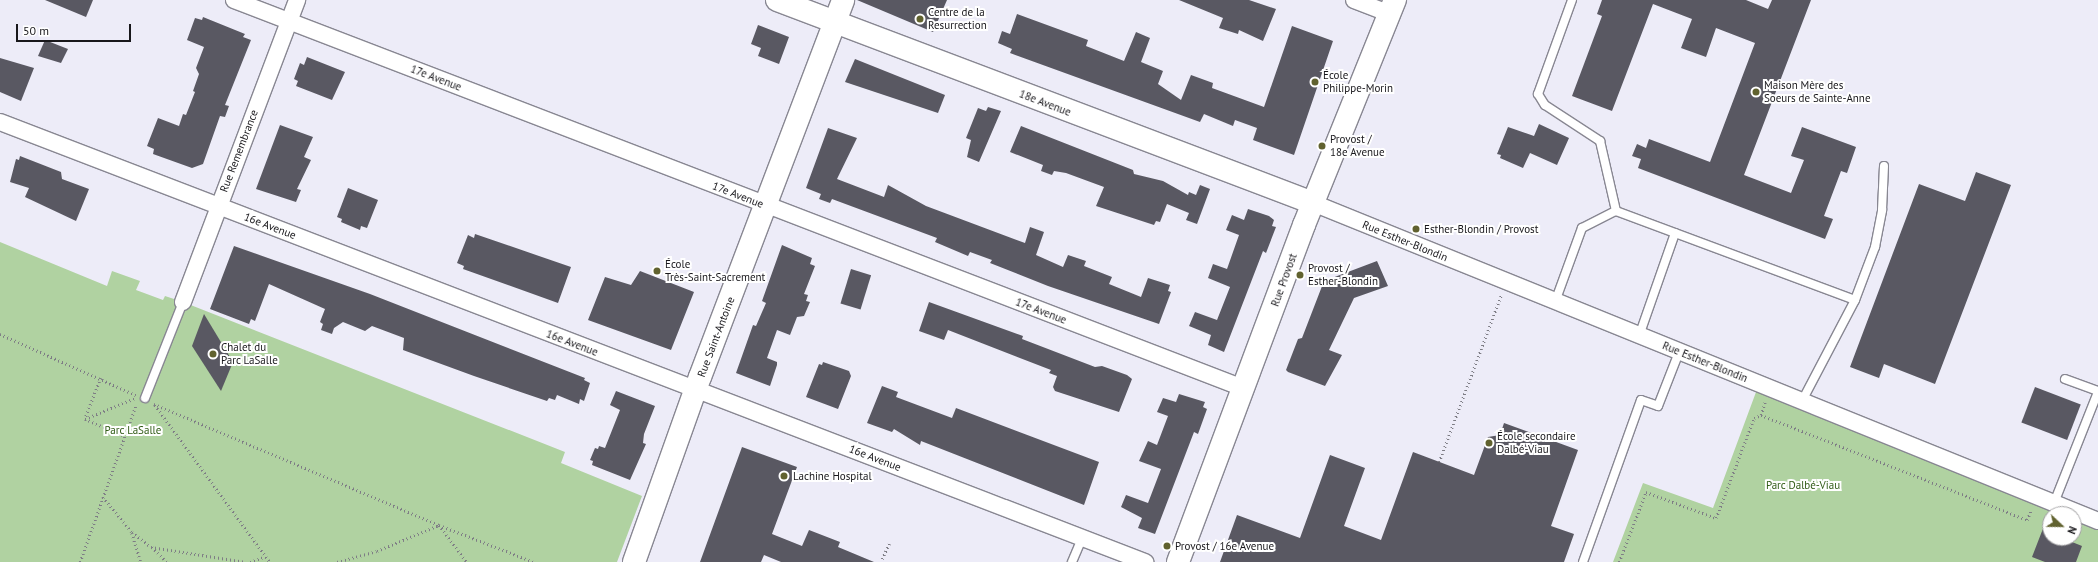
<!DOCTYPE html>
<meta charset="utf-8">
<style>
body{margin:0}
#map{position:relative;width:2098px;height:562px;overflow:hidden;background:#edecf8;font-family:"PT Sans",sans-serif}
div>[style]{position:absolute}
.green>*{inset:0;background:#b0d2a1}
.building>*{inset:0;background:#595862;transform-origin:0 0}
.path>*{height:2.5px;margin-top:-1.25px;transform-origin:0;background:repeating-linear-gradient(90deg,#7e7d85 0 1px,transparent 0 4px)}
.roads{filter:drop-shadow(1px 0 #888792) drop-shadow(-1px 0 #888792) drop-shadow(0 1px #888792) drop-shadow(0 -1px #888792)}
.lane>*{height:8px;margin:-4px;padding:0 4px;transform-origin:4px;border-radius:4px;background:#fff}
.street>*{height:16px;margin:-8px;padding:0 8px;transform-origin:8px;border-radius:8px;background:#fff}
.secondary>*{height:22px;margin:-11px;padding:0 11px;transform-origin:11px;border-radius:11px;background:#fff}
.dots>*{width:11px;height:11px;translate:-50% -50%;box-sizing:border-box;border:2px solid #fff;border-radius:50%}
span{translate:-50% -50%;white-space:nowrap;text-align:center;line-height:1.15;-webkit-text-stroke:4px #fff;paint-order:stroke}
.poi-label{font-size:11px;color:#18171b}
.left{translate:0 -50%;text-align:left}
.street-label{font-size:11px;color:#18171b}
.park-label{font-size:11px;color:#2f5a14}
.north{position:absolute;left:2042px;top:506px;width:40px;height:40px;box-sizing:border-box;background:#fff;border:1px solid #a3a2a4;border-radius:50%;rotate:112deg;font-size:11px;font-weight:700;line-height:16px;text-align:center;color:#18171b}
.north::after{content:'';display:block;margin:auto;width:14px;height:18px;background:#61622f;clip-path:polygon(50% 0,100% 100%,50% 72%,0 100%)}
.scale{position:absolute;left:16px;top:24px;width:115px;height:18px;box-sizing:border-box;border:2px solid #18171b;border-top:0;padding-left:5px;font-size:12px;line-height:14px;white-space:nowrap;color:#18171b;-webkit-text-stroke:3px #fff;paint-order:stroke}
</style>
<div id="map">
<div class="green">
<i style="clip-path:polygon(0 242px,107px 286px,112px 271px,140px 281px,136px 290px,163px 300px,165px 296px,183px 302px,565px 452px,561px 463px,642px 496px,617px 562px,0 562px)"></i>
<i style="clip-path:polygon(evenodd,1759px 384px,2098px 521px,2098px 562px,1613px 562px,1643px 483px,1713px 508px,1759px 384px,2050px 514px,2074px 514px,2074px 538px,2050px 538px,2050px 514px)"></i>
</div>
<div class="building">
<i style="clip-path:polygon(45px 0,93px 0,86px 17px)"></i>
<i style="clip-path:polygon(857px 0,947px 0,933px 32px)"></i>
<i style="clip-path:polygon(1179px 0,1249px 0,1276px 9px,1263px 41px,1239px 30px,1238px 34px,1219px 28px,1223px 18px)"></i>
<i style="clip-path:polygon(1602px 0,1746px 0,1768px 9px,1772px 0,1811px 0,1744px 175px,1791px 193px,1804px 160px,1791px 156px,1802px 127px,1856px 147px,1847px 173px,1841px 171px,1824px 216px,1833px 219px,1825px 239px,1638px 168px,1641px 159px,1632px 156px,1637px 144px,1646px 148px,1649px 139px,1710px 162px,1755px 43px,1716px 28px,1706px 57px,1681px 48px,1692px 19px,1653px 4px,1612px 111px,1572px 96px,1602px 16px,1597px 14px)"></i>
<i style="clip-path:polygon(1017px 14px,1088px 40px,1086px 46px,1124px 61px,1136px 32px,1150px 38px,1141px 62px,1163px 71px,1158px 84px,1181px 100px,1191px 75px,1213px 83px,1212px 88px,1264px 107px,1292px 26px,1333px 41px,1294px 155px,1253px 140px,1257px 128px,1235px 120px,1233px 126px,1204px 114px,1200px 122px,1010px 53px,1012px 49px,998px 43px,1002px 31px,1010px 34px)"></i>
<i style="clip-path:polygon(203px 17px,245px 34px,243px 37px,251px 40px,225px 105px,229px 106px,225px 117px,220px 116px,203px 164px,192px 168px,153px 154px,154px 149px,147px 146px,158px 118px,179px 126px,183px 114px,186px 115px,195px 92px,193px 91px,199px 74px,196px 68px,204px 47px,187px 40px,195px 18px,202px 20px)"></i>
<i style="clip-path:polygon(758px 25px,789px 37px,779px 64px,758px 56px,761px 48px,751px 44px)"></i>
<i style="clip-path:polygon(45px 40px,68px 49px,61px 63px,38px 56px)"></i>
<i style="clip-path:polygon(307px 57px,345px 72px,332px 100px,296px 86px,298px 81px,294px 79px,300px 63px,304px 65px)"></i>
<i style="clip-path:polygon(0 58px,34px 68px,21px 101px,0 92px)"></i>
<i style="clip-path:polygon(855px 59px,945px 95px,938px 113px,845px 82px)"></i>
<i style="clip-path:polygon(988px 107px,1001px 111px,979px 162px,967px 157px,971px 140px,966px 138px,978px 108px,986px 111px)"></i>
<i style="clip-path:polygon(1539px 124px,1569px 138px,1557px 165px,1530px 153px,1523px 168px,1500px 158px,1501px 155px,1497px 154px,1508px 127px,1534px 136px)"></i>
<i style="clip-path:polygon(280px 125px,313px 137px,304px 157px,311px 160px,297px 189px,301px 190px,296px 202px,256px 189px)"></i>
<i style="clip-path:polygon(1021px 126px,1133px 170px,1134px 174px,1163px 181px,1188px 195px,1189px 192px,1196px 195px,1200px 185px,1210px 189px,1197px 224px,1186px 220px,1189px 213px,1167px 204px,1160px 222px,1156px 221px,1154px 225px,1096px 206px,1104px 187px,1066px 173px,1054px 171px,1052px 175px,1041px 171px,1043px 165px,1010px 152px)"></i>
<i style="clip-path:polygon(828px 128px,857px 138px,837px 179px,884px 197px,888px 185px,926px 206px,1025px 243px,1030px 227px,1044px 232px,1036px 255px,1063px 267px,1068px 255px,1086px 261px,1084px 266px,1112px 277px,1109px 284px,1141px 297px,1148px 278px,1170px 285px,1168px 291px,1171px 292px,1159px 324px,1048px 286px,990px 263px,992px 260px,970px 252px,968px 256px,935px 242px,937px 238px,832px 199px,830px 203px,819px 199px,821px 194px,806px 188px)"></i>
<i style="clip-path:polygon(20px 156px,61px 172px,62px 179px,89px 189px,76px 221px,25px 197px,29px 188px,10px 182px,16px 159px,19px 160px)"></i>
<i style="clip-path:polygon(1976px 172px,2011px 185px,1935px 384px,1884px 364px,1879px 378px,1850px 367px,1919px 184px,1965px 201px)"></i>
<i style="clip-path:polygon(348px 188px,378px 200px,367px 228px,361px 226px,360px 230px,341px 222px,342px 219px,337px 217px)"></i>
<i style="clip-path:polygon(1248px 209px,1269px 216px,1274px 220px,1272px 226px,1276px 227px,1266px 253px,1263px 251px,1224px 352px,1208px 345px,1211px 335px,1189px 326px,1195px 312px,1217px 320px,1230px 287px,1208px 278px,1213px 264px,1227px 269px,1239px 235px,1226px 230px,1232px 215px,1244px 220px)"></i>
<i style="clip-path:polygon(475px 234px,571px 267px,558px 303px,463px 269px,464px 266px,457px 263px,468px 235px,474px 238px)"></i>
<i style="clip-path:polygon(782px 245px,812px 258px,810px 264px,815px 266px,804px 294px,808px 295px,806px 301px,810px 302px,804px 316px,797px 317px,790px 335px,777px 330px,767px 358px,777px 362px,777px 365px,770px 386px,736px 373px,753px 325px,756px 326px,766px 303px,762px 301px)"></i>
<i style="clip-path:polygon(234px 246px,370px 294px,585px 378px,584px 380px,590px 383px,584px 401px,580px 399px,579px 404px,557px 395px,555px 400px,549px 398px,547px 401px,474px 376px,403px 350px,404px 338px,372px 326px,365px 331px,343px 322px,334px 328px,332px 334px,321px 330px,323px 324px,320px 322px,325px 309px,269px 284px,255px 321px,251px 319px,249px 324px,210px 309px)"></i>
<i style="clip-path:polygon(1377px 261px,1388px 286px,1354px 298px,1329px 350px,1342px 355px,1325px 386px,1288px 372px,1286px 370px,1298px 339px,1302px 338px,1324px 281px)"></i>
<i style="left:851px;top:269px;width:21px;height:36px;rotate:17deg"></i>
<i style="clip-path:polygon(640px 271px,694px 292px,671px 350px,588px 320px,605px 277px,631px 285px)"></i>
<i style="clip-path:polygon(929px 302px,1023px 336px,1022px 339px,1095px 367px,1102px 366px,1127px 375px,1132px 379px,1119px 412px,1055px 391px,1053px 387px,1057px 376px,1049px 373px,1051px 370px,948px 330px,944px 340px,919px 331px)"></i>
<i style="clip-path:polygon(204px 314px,233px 362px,221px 391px,192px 346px)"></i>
<i style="clip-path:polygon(823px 362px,849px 371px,851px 376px,838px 409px,806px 397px,819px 364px,822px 365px)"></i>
<i style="clip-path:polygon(882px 386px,898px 392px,896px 397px,952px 418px,956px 408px,1099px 462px,1084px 505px,921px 441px,920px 445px,894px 429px,892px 432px,867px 423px)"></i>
<i style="left:2035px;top:387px;width:49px;height:38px;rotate:21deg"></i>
<i style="clip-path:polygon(616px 391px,655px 406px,644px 434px,643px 443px,646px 444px,630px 480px,592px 465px,593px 461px,590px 460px,595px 448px,598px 449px,599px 446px,605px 448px,620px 410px,610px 405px)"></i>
<i style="clip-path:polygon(1179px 394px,1205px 402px,1203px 407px,1207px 409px,1198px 434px,1194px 432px,1155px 534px,1138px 528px,1142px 518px,1121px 507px,1126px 495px,1148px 503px,1161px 469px,1139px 461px,1148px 441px,1157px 445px,1168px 416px,1157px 412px,1163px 398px,1176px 402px)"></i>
<i style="clip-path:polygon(1504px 423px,1578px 450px,1551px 526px,1574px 534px,1564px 562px,1220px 562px,1237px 515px,1300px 538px,1330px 455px,1365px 468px,1344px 526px,1381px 540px,1413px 452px,1474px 475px,1488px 437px,1500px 435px)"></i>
<i style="clip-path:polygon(742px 447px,797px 467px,772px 534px,802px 546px,809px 530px,840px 542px,838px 547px,874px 562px,781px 562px,764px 555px,761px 562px,700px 562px)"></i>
<i style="clip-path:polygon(2049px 513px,2050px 538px,2062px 538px,2082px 546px,2076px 562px,2045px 562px,2032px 557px)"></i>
</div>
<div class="path">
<i style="left:0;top:334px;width:149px;rotate:24.2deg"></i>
<i style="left:101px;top:378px;width:44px;rotate:111.3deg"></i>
<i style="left:85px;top:419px;width:43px;rotate:23deg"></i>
<i style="left:154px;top:404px;width:310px;rotate:23deg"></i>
<i style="left:439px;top:525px;width:102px;rotate:21.3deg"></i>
<i style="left:155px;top:405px;width:195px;rotate:53.8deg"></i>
<i style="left:1761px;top:415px;width:286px;rotate:21.5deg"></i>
<i style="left:2027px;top:520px;width:11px;rotate:-68deg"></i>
<i style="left:85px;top:419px;width:54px;rotate:-22.8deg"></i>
<i style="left:1439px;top:462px;width:178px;rotate:-69.6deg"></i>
<i style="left:103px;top:497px;width:45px;rotate:50.4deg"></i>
<i style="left:132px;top:532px;width:24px;rotate:38deg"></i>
<i style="left:151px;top:547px;width:96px;rotate:9deg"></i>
<i style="left:132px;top:533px;width:30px;rotate:73deg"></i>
<i style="left:152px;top:547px;width:21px;rotate:45deg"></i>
<i style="left:882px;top:559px;width:17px;rotate:-65deg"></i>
<i style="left:80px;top:562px;width:167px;rotate:-70.4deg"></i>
<i style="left:250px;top:562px;width:15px;rotate:-20deg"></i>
<i style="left:337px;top:562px;width:41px;rotate:-15.4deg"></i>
<i style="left:377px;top:551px;width:67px;rotate:-22.8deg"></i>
<i style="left:439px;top:525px;width:46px;rotate:52.9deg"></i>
<i style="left:1619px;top:562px;width:75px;rotate:-68.9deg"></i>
<i style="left:1646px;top:492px;width:75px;rotate:20.4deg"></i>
<i style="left:1716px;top:518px;width:107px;rotate:-69.2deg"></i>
<i style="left:1754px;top:418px;width:8px;rotate:-23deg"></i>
<i style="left:1761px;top:415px;width:14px;rotate:-73deg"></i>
</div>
<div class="roads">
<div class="lane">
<i style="left:1572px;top:0;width:100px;rotate:109.9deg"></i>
<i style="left:1538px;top:94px;width:13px;rotate:58deg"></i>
<i style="left:1545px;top:105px;width:66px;rotate:33.2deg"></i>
<i style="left:1600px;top:141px;width:72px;rotate:77.1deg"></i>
<i style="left:1616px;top:211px;width:255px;rotate:20.4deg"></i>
<i style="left:1555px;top:302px;width:79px;rotate:-70deg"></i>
<i style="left:1582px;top:228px;width:38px;rotate:-27deg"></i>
<i style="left:1639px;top:336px;width:109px;rotate:-70.7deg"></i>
<i style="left:2065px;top:379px;width:35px;rotate:20deg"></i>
<i style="left:145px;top:398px;width:103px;rotate:-68.4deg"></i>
<i style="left:1802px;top:401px;width:114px;rotate:-62.3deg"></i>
<i style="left:1855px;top:300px;width:57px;rotate:-69.3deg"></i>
<i style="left:1875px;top:247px;width:38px;rotate:-79deg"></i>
<i style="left:1882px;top:210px;width:44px;rotate:-87.4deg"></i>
<i style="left:2054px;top:503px;width:119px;rotate:-68.4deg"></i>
<i style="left:1072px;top:562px;width:26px;rotate:-67deg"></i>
<i style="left:1583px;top:562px;width:172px;rotate:-70.3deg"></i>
<i style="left:1641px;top:400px;width:18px;rotate:19deg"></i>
<i style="left:1658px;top:406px;width:58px;rotate:-68.7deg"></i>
</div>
<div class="street">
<i style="left:234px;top:0;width:1081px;rotate:21.03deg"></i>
<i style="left:1354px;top:0;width:39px;rotate:21deg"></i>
<i style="left:0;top:122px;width:1227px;rotate:21.02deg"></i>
<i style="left:1313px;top:203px;width:847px;rotate:22.05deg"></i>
<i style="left:183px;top:302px;width:323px;rotate:-69.3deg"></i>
</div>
<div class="secondary">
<i style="left:777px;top:0;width:573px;rotate:20.74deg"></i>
<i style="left:634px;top:562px;width:196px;rotate:-70.4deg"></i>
<i style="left:700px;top:377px;width:403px;rotate:-69.2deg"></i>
<i style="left:1178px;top:562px;width:360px;rotate:-69.5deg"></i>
<i style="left:1304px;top:225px;width:243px;rotate:-68deg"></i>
</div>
</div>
<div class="dots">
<i style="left:920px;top:19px;background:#61622f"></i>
<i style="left:1315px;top:82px;background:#61622f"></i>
<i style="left:1756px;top:92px;background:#61622f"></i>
<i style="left:1322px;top:146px;background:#61622f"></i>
<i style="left:1416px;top:229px;background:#61622f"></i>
<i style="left:657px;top:271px;background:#61622f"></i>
<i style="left:1300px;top:275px;background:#61622f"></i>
<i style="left:213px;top:354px;background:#61622f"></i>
<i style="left:1489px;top:443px;background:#61622f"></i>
<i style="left:784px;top:476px;background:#61622f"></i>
<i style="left:1167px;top:546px;background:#61622f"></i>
</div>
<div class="poi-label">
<span class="left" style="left:928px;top:19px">Centre de la<br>Resurrection</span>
<span class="left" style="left:1323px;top:82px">École<br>Philippe-Morin</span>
<span class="left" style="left:1764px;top:92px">Maison Mère des<br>Soeurs de Sainte-Anne</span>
<span class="left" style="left:1330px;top:146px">Provost /<br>18e Avenue</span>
<span class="left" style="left:1424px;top:229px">Esther-Blondin / Provost</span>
<span class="left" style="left:665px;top:271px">École<br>Très-Saint-Sacrement</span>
<span class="left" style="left:1308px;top:275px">Provost /<br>Esther-Blondin</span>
<span class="left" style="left:221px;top:354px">Chalet du<br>Parc LaSalle</span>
<span class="left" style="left:1497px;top:443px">École secondaire<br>Dalbé-Viau</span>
<span class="left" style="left:793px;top:476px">Lachine Hospital</span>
<span class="left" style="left:1175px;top:546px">Provost / 16e Avenue</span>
</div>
<div class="street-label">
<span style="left:436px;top:78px;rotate:21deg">17e Avenue</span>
<span style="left:1045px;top:103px;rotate:21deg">18e Avenue</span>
<span style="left:239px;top:151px;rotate:-69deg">Rue Remembrance</span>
<span style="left:738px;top:195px;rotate:21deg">17e Avenue</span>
<span style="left:270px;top:226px;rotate:21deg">16e Avenue</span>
<span style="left:1405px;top:241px;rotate:22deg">Rue Esther-Blondin</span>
<span style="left:1284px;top:280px;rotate:-70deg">Rue Provost</span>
<span style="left:1041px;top:311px;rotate:21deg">17e Avenue</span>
<span style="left:716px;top:337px;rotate:-69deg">Rue Saint-Antoine</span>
<span style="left:572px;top:343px;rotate:21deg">16e Avenue</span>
<span style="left:1705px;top:362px;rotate:22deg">Rue Esther-Blondin</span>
<span style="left:875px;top:458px;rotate:21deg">16e Avenue</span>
</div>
<div class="park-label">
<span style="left:133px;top:430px">Parc LaSalle</span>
<span style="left:1803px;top:485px">Parc Dalbé-Viau</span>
</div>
<div class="north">N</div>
<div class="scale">50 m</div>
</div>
